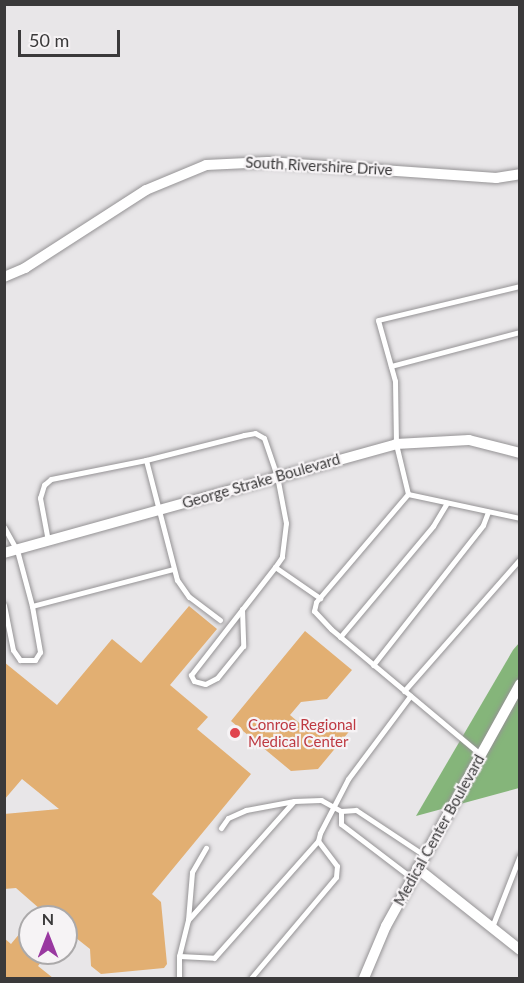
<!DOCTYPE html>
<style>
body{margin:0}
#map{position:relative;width:524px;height:983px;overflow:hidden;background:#e8e6e8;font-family:Lato,sans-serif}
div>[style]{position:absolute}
.forest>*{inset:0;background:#85b57a}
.building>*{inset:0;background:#e2af72}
.roads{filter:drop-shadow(0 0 2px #959395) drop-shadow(0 0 2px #959395)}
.lane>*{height:5px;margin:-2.5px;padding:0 2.5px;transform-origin:2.5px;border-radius:2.5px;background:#fff}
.street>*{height:10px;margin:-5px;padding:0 5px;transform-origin:5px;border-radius:5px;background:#fff}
.dots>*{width:16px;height:16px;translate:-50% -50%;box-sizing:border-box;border:3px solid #f6f3f5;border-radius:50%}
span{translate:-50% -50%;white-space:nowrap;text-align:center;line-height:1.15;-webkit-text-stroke:4.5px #f6f3f5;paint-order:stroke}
.street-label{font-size:15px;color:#3a393a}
.health-label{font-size:15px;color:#be3a42}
.left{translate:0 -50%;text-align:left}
.frame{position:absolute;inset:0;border:6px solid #3a393a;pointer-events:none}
.north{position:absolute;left:18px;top:905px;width:60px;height:60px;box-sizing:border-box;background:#f6f3f5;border:2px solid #aba9aa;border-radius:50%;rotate:0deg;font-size:16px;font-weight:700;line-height:24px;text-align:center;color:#3a393a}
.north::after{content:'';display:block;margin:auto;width:21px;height:27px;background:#9938a0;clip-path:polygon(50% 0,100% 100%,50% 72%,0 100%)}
.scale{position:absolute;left:18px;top:30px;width:102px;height:27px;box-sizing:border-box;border:3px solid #3a393a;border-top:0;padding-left:8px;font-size:18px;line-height:21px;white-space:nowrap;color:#3a393a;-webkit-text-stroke:4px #f6f3f5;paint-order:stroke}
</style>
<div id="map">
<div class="forest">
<div style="clip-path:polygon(519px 643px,519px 788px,416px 816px,513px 650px)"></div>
</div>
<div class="building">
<div style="clip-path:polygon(189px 606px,217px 629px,170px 685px,208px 717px,197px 729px,251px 774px,152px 894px,161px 902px,167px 964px,164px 968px,101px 974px,91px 966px,90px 949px,66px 930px,66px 917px,34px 917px,40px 909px,16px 888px,4px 889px,4px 814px,59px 809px,22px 779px,4px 800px,4px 662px,57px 705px,112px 639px,141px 663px)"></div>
<div style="clip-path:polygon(305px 631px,352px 670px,327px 699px,301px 702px,290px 715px,304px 727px,357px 722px,318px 769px,291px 771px,231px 721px)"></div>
<div style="clip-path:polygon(30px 921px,30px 953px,48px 953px,38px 966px,53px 978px,4px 978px,4px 938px,11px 944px)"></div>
</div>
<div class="roads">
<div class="lane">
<div style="left:391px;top:366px;width:133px;rotate:-14.8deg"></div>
<div style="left:408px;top:494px;width:115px;rotate:12.1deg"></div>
<div style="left:4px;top:527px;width:26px;rotate:61deg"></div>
<div style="left:17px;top:550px;width:58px;rotate:75deg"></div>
<div style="left:32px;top:606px;width:47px;rotate:80.1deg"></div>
<div style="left:40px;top:652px;width:9px;rotate:122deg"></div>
<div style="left:35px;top:660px;width:15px;rotate:180deg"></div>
<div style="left:20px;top:660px;width:12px;rotate:-125deg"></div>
<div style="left:13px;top:650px;width:46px;rotate:-101.3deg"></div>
<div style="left:48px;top:541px;width:44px;rotate:-100.5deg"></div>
<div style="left:40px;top:498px;width:14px;rotate:-73deg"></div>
<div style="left:44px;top:485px;width:9px;rotate:-41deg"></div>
<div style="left:51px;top:479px;width:97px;rotate:-11.3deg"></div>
<div style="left:32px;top:606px;width:146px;rotate:-14.7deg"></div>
<div style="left:242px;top:609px;width:37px;rotate:88deg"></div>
<div style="left:243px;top:646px;width:41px;rotate:129.1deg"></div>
<div style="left:217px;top:678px;width:13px;rotate:153deg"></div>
<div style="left:205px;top:684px;width:11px;rotate:-165deg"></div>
<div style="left:194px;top:681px;width:7px;rotate:-117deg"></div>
<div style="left:191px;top:675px;width:137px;rotate:-52.1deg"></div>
<div style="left:220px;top:620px;width:39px;rotate:-143deg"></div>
<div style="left:189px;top:597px;width:21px;rotate:-125deg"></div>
<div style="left:177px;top:580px;width:124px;rotate:-104.5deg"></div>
<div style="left:146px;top:460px;width:101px;rotate:-14.3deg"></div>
<div style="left:244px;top:435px;width:11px;rotate:-10deg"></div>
<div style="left:255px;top:433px;width:10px;rotate:29deg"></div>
<div style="left:264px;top:438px;width:40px;rotate:71.1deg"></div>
<div style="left:277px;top:476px;width:48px;rotate:79.2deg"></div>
<div style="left:286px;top:523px;width:34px;rotate:97deg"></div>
<div style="left:282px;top:557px;width:12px;rotate:125deg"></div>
<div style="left:275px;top:567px;width:55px;rotate:34.6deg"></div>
<div style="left:340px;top:637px;width:145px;rotate:-50deg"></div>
<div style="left:433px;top:526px;width:27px;rotate:-59deg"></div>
<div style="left:373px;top:665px;width:178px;rotate:-51.8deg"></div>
<div style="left:483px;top:525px;width:14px;rotate:-69deg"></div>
<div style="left:404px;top:691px;width:176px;rotate:-48.7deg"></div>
<div style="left:480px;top:754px;width:194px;rotate:-140deg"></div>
<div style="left:331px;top:629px;width:25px;rotate:-133deg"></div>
<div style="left:314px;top:611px;width:9px;rotate:-77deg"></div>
<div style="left:316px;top:602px;width:142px;rotate:-49.6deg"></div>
<div style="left:408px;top:494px;width:51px;rotate:-103.5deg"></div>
<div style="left:396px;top:444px;width:63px;rotate:-90.9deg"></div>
<div style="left:395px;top:381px;width:63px;rotate:-105.6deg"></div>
<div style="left:378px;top:320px;width:146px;rotate:-13.5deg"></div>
<div style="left:341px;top:811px;width:13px;rotate:90deg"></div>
<div style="left:341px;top:824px;width:89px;rotate:37.3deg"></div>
<div style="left:221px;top:828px;width:12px;rotate:-55deg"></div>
<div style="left:228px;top:818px;width:20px;rotate:-24deg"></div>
<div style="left:246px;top:810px;width:49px;rotate:-10.6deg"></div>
<div style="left:188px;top:920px;width:48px;rotate:-85.2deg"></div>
<div style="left:192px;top:872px;width:28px;rotate:-60deg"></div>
<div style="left:492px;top:927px;width:77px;rotate:-68.7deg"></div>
<div style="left:179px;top:956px;width:35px;rotate:3deg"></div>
<div style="left:214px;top:958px;width:157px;rotate:-48.4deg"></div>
<div style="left:179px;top:978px;width:22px;rotate:-90deg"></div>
<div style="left:179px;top:956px;width:37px;rotate:-76deg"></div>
<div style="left:188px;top:920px;width:159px;rotate:-48.3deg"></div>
<div style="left:294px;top:801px;width:27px;rotate:-2deg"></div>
<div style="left:321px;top:800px;width:23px;rotate:29deg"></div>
<div style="left:341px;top:811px;width:15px;rotate:-4deg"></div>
<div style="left:356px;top:810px;width:82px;rotate:33.5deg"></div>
<div style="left:251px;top:978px;width:132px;rotate:-49.9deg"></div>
<div style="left:336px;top:877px;width:11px;rotate:-85deg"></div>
<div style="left:337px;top:866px;width:31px;rotate:-127deg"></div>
<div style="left:318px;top:841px;width:8px;rotate:-76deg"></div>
<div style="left:320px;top:833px;width:61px;rotate:-62.6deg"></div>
<div style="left:348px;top:779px;width:104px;rotate:-53.2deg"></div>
</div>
<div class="street">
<div style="left:4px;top:277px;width:23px;rotate:-23deg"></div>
<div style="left:25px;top:268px;width:144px;rotate:-32.8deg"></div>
<div style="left:146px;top:190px;width:65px;rotate:-22.6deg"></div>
<div style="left:206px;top:165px;width:62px;rotate:-2.8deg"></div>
<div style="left:268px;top:162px;width:229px;rotate:4deg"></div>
<div style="left:496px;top:178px;width:24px;rotate:-9deg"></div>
<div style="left:4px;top:553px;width:407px;rotate:-15.5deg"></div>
<div style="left:396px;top:444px;width:73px;rotate:-3.1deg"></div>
<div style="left:469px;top:440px;width:53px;rotate:14.3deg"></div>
<div style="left:417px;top:868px;width:132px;rotate:38.5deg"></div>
<div style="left:364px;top:978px;width:56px;rotate:-67.1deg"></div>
<div style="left:386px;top:926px;width:277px;rotate:-61deg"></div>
</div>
</div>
<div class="dots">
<div style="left:235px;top:733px;background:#e0444e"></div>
</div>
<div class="street-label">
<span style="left:319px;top:166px;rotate:3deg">South Rivershire Drive</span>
<span style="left:261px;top:481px;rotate:-16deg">George Strake Boulevard</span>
<span style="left:439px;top:830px;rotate:-61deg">Medical Center Boulevard</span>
</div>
<div class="health-label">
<span class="left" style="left:248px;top:733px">Conroe Regional<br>Medical Center</span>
</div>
<div class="frame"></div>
<div class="north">N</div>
<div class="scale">50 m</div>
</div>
